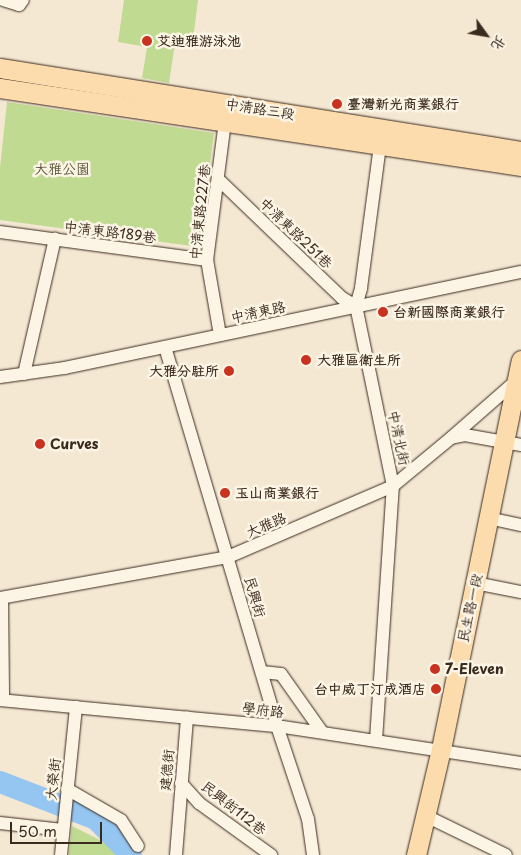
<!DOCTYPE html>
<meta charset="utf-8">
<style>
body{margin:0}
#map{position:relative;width:521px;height:855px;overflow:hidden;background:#f5e8d3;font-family:"Playpen Sans","LXGW WenKai TC",sans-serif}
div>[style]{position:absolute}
.green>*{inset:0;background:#c0da91}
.river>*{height:22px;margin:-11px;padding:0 11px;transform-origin:11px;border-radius:11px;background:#95c5f1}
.roads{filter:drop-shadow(0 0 1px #3b2a1e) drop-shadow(0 0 1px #3b2a1e)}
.street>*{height:12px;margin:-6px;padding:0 6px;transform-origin:6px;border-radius:6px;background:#fcf5e5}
.primary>*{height:19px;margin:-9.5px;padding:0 9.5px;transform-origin:9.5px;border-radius:9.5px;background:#fcdcac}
.dots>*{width:14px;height:14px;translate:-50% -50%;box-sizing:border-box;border:2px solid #fcf5e5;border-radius:50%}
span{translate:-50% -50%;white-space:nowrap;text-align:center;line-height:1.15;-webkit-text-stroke:5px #fcf5e5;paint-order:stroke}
.poi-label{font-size:14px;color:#3b2a1e;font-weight:700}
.left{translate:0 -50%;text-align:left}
.right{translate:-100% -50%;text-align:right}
.street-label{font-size:14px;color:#3b2a1e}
.park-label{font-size:14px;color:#5c563b}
.north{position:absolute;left:461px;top:10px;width:50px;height:50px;-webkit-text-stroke:4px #fcf5e5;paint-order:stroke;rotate:122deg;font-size:14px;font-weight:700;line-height:20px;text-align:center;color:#3b2a1e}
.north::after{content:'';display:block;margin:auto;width:18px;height:22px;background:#3b2a1e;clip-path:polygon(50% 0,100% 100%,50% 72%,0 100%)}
.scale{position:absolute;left:10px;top:822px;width:92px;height:22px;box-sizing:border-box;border:2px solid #3b2a1e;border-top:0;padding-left:6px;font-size:15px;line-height:18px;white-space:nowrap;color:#3b2a1e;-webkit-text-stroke:4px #fcf5e5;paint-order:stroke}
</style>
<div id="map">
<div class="green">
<div style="clip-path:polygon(124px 0,198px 0,193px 40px,176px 37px,169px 83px,142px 78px,147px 47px,118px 42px)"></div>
<div style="clip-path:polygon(7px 102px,214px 133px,199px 247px,0 220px,0 168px)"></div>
<div style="clip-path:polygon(72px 826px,112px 846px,116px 855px,69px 855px)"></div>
</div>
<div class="river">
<div style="left:0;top:782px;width:103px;rotate:21.1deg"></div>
<div style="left:96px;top:819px;width:50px;rotate:45.8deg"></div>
</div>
<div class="roads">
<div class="street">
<div style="left:3px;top:0;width:17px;rotate:17deg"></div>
<div style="left:19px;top:5px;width:6px;rotate:-51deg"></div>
<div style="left:218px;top:179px;width:172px;rotate:43.8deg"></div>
<div style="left:342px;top:298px;width:16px;rotate:30deg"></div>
<div style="left:0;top:232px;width:209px;rotate:7.7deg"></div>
<div style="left:220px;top:335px;width:76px;rotate:-99.8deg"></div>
<div style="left:207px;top:260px;width:139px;rotate:-82.6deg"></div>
<div style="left:165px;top:347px;width:395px;rotate:73.5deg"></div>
<div style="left:277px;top:726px;width:98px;rotate:71.6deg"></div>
<div style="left:308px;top:819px;width:36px;rotate:82deg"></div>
<div style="left:24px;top:374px;width:139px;rotate:-77.1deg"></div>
<div style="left:0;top:377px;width:66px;rotate:-7.9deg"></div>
<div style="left:65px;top:368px;width:466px;rotate:-11.9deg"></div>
<div style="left:452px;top:437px;width:85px;rotate:-41.2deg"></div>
<div style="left:488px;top:518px;width:34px;rotate:12deg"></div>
<div style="left:475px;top:583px;width:47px;rotate:11.1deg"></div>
<div style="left:0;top:598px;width:232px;rotate:-10.2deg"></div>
<div style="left:228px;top:557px;width:180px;rotate:-23.3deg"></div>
<div style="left:393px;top:486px;width:75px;rotate:-39.6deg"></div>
<div style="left:451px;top:438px;width:14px;rotate:-12deg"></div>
<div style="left:465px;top:435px;width:57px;rotate:10.1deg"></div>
<div style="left:2px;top:598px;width:102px;rotate:89.4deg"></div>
<div style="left:262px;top:672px;width:19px;rotate:6deg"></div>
<div style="left:281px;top:674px;width:71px;rotate:54.7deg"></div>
<div style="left:0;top:700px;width:278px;rotate:5.4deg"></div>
<div style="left:277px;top:726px;width:247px;rotate:8.6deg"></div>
<div style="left:376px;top:740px;width:255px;rotate:-86.2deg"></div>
<div style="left:393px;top:486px;width:184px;rotate:-101.6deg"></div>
<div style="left:356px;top:306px;width:19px;rotate:-74deg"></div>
<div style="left:361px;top:288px;width:144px;rotate:-82.4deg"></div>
<div style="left:181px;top:783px;width:27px;rotate:48deg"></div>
<div style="left:199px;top:803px;width:89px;rotate:35.8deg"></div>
<div style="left:67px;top:789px;width:62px;rotate:29.9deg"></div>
<div style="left:121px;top:820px;width:31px;rotate:57deg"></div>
<div style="left:424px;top:815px;width:91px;rotate:26deg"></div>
<div style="left:0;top:823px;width:63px;rotate:6.3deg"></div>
<div style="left:61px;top:855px;width:149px;rotate:-84.2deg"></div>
<div style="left:176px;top:855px;width:138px;rotate:-85.4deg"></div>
</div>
<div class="primary">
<div style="left:0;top:68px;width:528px;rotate:9.05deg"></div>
<div style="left:0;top:88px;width:527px;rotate:8.51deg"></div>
<div style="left:416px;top:855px;width:109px;rotate:-76.7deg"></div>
<div style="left:441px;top:749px;width:397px;rotate:-78.4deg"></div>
</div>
</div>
<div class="dots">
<div style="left:147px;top:41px;background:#c8321e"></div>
<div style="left:337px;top:104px;background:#c8321e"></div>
<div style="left:383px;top:312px;background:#c8321e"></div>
<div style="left:306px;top:360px;background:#c8321e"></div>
<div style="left:229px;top:371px;background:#c8321e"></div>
<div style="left:40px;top:444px;background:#c8321e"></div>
<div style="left:225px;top:493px;background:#c8321e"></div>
<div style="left:435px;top:669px;background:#c8321e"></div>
<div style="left:436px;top:689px;background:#c8321e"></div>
</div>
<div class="poi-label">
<span class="left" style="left:157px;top:41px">艾迪雅游泳池</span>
<span class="left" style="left:347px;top:104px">臺灣新光商業銀行</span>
<span class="left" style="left:393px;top:312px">台新國際商業銀行</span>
<span class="left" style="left:317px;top:360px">大雅區衛生所</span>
<span class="right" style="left:219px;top:371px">大雅分駐所</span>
<span class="left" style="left:50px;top:444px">Curves</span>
<span class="left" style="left:235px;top:493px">玉山商業銀行</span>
<span class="left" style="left:445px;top:669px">7-Eleven</span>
<span class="right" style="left:426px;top:689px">台中威丁汀成酒店</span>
</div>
<div class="street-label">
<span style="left:260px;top:109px;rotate:9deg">中清路三段</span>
<span style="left:200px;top:212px;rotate:-84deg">中清東路227巷</span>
<span style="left:110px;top:232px;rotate:7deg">中清東路189巷</span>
<span style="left:296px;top:233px;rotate:44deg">中清東路251巷</span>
<span style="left:258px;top:312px;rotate:-12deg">中清東路</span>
<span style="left:399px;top:438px;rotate:78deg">中清北街</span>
<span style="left:266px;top:525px;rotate:-23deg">大雅路</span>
<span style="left:255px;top:597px;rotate:74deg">民興街</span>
<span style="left:470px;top:608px;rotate:-78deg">民生路一段</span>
<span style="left:263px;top:710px;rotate:6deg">學府路</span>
<span style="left:167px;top:770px;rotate:-85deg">建德街</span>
<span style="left:53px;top:779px;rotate:-84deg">大榮街</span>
<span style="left:234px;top:808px;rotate:38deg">民興街112巷</span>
</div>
<div class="park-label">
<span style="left:62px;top:169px">大雅公園</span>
</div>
<div class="north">北</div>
<div class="scale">50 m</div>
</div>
